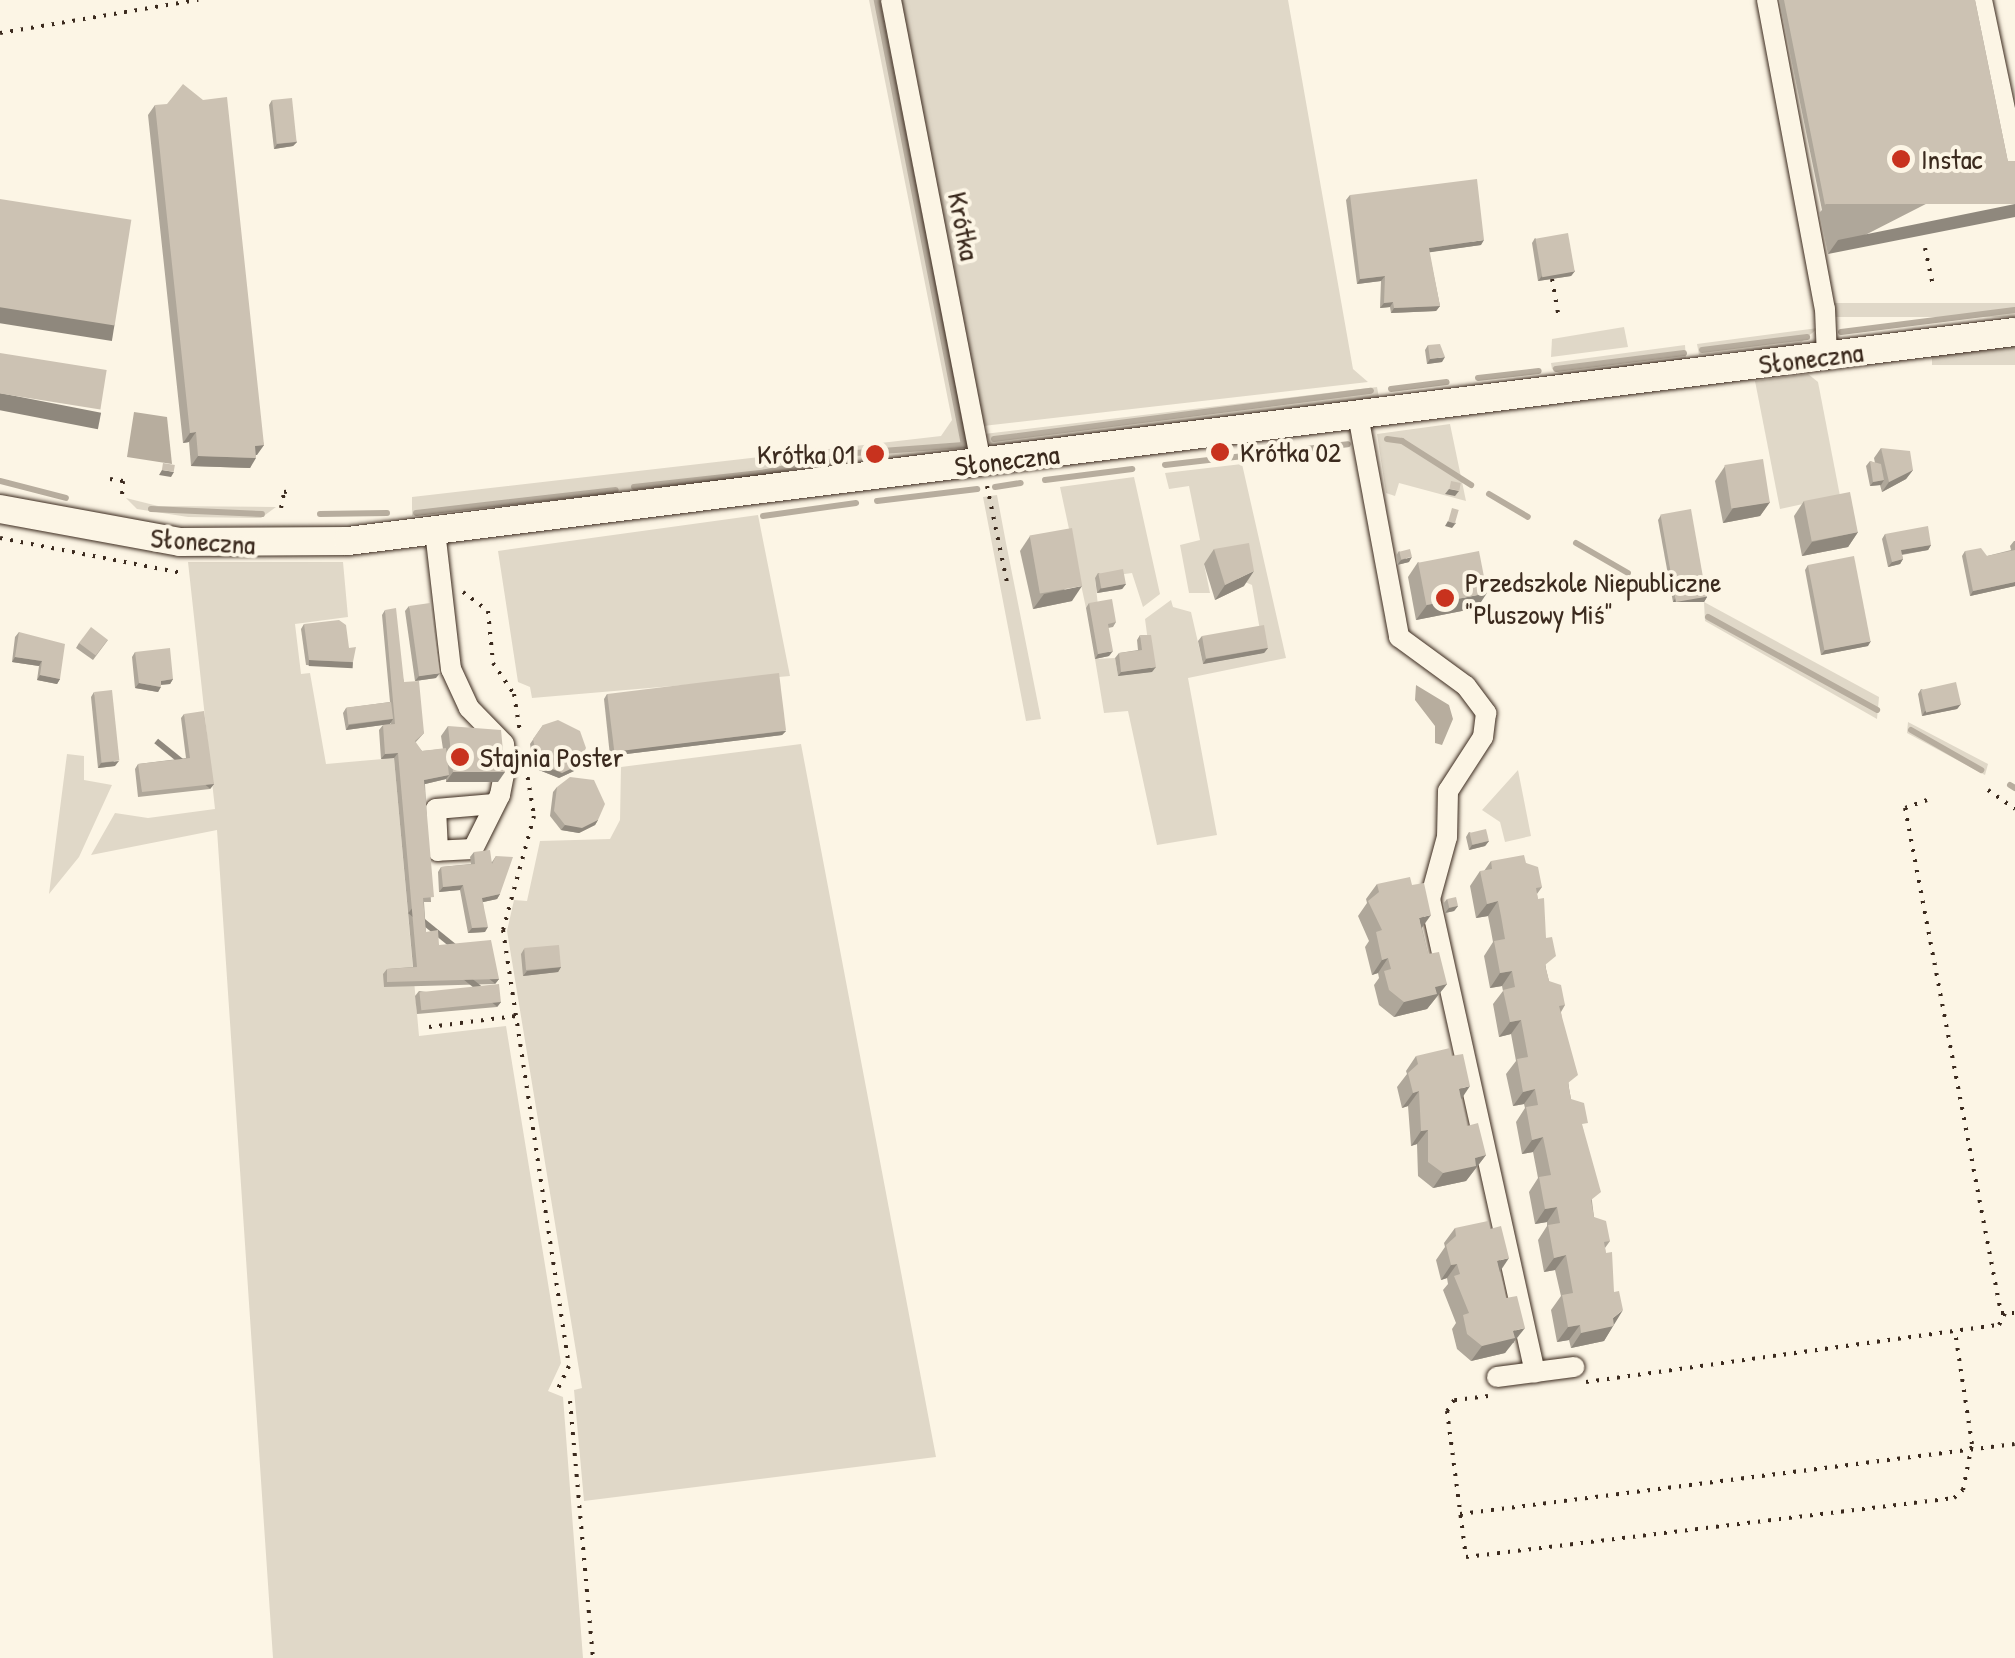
<!DOCTYPE html>
<meta charset="utf-8">
<style>
body{margin:0}
#map{position:relative;width:2015px;height:1658px;overflow:hidden;background:#fcf5e5;font-family:"Patrick Hand",sans-serif}
div>[style]{position:absolute}
.green>*{inset:0;background:#e0d8c8;transform-origin:0 0}
.water>*{inset:0;background:#b7ad9e}
.stream>*{height:6px;margin:-3px;padding:0 3px;transform-origin:3px;border-radius:3px;background:#b7ad9e}
.path>*{height:4px;margin-top:-2px;transform-origin:0;background:repeating-linear-gradient(90deg,#3b2a1e 0 2.5px,transparent 0 10.5px)}
.roads{filter:drop-shadow(0 0 2px #3b2a1e) drop-shadow(0 0 2px #3b2a1e)}
.minor>*{height:20px;margin:-10px;padding:0 10px;transform-origin:10px;border-radius:10px;background:#fcf5e5}
.major>*{height:28px;margin:-14px;padding:0 14px;transform-origin:14px;border-radius:14px;background:#fcf5e5}
.wall>*{inset:0;background:#afa79a}
.shaded-wall>*{inset:0;background:#8f887d;transform-origin:0 0}
.building>*{inset:0;background:#ccc2b3;transform-origin:0 0}
.dots>*{width:28px;height:28px;translate:-50% -50%;box-sizing:border-box;border:5px solid #fcf5e5;border-radius:50%}
span{translate:-50% -50%;white-space:nowrap;text-align:center;line-height:1.15;-webkit-text-stroke:8px #fcf5e5;paint-order:stroke}
.poi-label{font-size:28px;color:#3b2a1e}
.left{translate:0 -50%;text-align:left}
.right{translate:-100% -50%;text-align:right}
.street-label{font-size:28px;color:#3b2a1e}
</style>
<div id="map">
<div class="green">
<div style="clip-path:polygon(869px 0,885px 0,972px 441px,966px 448px,886px 460px,884px 448px,866px 450px,866px 462px,412px 516px,412px 497px,941px 436px,952px 420px)"></div>
<div style="clip-path:polygon(899px 0,1288px 0,1353px 369px,1368px 382px,983px 426px)"></div>
<div style="left:2015px;top:303px;width:14px;height:180px;rotate:90deg"></div>
<div style="clip-path:polygon(1624px 327px,1628px 347px,1551px 357px,1552px 339px)"></div>
<div style="clip-path:polygon(1818px 328px,1798px 345px,1699px 355px,1697px 344px)"></div>
<div style="clip-path:polygon(1685px 345px,1686px 360px,1665px 363px,1562px 375px,1552px 369px,1551px 363px)"></div>
<div style="left:2015px;top:347px;width:18px;height:83px;rotate:90deg"></div>
<div style="clip-path:polygon(1808px 374px,1818px 382px,1840px 496px,1780px 509px,1755px 381px)"></div>
<div style="clip-path:polygon(1377px 387px,1379px 398px,993px 447px,984px 434px)"></div>
<div style="clip-path:polygon(1450px 424px,1466px 501px,1399px 483px,1395px 496px,1386px 493px,1377px 434px)"></div>
<div style="clip-path:polygon(1242px 464px,1286px 658px,1188px 678px,1217px 835px,1157px 845px,1128px 711px,1104px 713px,1095px 659px,1115px 658px,1118px 676px,1152px 672px,1145px 619px,1171px 600px,1173px 607px,1191px 612px,1203px 664px,1264px 653px,1252px 585px,1204px 564px,1210px 593px,1189px 593px,1180px 545px,1200px 540px,1189px 486px,1169px 489px,1165px 473px)"></div>
<div style="clip-path:polygon(1134px 477px,1160px 594px,1143px 607px,1132px 573px,1095px 578px,1098px 606px,1086px 608px,1060px 487px)"></div>
<div style="clip-path:polygon(997px 495px,1006px 543px,1041px 719px,1026px 721px,983px 497px)"></div>
<div style="clip-path:polygon(126px 498px,158px 506px,276px 507px,261px 518px,188px 517px,137px 509px)"></div>
<div style="clip-path:polygon(758px 515px,790px 676px,532px 698px,530px 687px,518px 682px,498px 551px)"></div>
<div style="clip-path:polygon(188px 562px,343px 562px,348px 617px,295px 624px,301px 674px,310px 673px,326px 764px,394px 758px,419px 1036px,506px 1026px,561px 1363px,548px 1391px,563px 1397px,583px 1658px,273px 1658px,217px 830px,91px 855px,115px 813px,148px 818px,215px 809px)"></div>
<div style="clip-path:polygon(1704px 602px,1879px 697px,1877px 719px,1705px 621px)"></div>
<div style="clip-path:polygon(1908px 722px,1988px 764px,1985px 775px,1907px 733px)"></div>
<div style="clip-path:polygon(801px 744px,936px 1457px,584px 1501px,574px 1390px,582px 1388px,507px 931px,514px 900px,527px 901px,540px 841px,610px 839px,620px 820px,621px 767px)"></div>
<div style="clip-path:polygon(67px 754px,84px 756px,84px 780px,112px 785px,79px 857px,49px 894px)"></div>
<div style="clip-path:polygon(1518px 770px,1531px 836px,1505px 842px,1500px 822px,1482px 810px)"></div>
</div>
<div class="water">
<div style="clip-path:polygon(134px 412px,167px 417px,172px 464px,127px 457px)"></div>
<div style="clip-path:polygon(1416px 685px,1449px 705px,1453px 719px,1442px 745px,1435px 743px,1435px 726px,1415px 700px)"></div>
</div>
<div class="stream">
<div style="left:1841px;top:332px;width:175px;rotate:-7.2deg"></div>
<div style="left:1702px;top:350px;width:106px;rotate:-7.1deg"></div>
<div style="left:1556px;top:369px;width:129px;rotate:-7.1deg"></div>
<div style="left:1478px;top:378px;width:61px;rotate:-6.5deg"></div>
<div style="left:1391px;top:389px;width:56px;rotate:-7.1deg"></div>
<div style="left:994px;top:439px;width:380px;rotate:-7.3deg"></div>
<div style="left:1387px;top:439px;width:15px;rotate:8deg"></div>
<div style="left:1402px;top:441px;width:82px;rotate:32.5deg"></div>
<div style="left:1165px;top:465px;width:184px;rotate:-6.5deg"></div>
<div style="left:1045px;top:480px;width:88px;rotate:-7.2deg"></div>
<div style="left:0;top:481px;width:68px;rotate:14.4deg"></div>
<div style="left:634px;top:487px;width:134px;rotate:-6.4deg"></div>
<div style="left:767px;top:472px;width:90px;rotate:-12.2deg"></div>
<div style="left:855px;top:453px;width:109px;rotate:-4.2deg"></div>
<div style="left:964px;top:445px;width:453px;rotate:-101.1deg"></div>
<div style="left:995px;top:487px;width:26px;rotate:-9deg"></div>
<div style="left:1489px;top:494px;width:45px;rotate:30.5deg"></div>
<div style="left:877px;top:501px;width:101px;rotate:-6.8deg"></div>
<div style="left:151px;top:509px;width:111px;rotate:2.6deg"></div>
<div style="left:416px;top:513px;width:201px;rotate:-6.6deg"></div>
<div style="left:320px;top:514px;width:67px;rotate:-0.9deg"></div>
<div style="left:763px;top:516px;width:94px;rotate:-8deg"></div>
<div style="left:1576px;top:543px;width:60px;rotate:30deg"></div>
<div style="left:1708px;top:617px;width:193px;rotate:28.8deg"></div>
<div style="left:1911px;top:730px;width:81px;rotate:29.7deg"></div>
<div style="left:2010px;top:785px;width:6px;rotate:31deg"></div>
</div>
<div class="path">
<div style="left:0;top:33px;width:201px;rotate:-9.5deg"></div>
<div style="left:1925px;top:248px;width:40px;rotate:78deg"></div>
<div style="left:1552px;top:279px;width:36px;rotate:80deg"></div>
<div style="left:110px;top:479px;width:13px;rotate:9deg"></div>
<div style="left:123px;top:481px;width:16px;rotate:94deg"></div>
<div style="left:987px;top:486px;width:99px;rotate:78.3deg"></div>
<div style="left:281px;top:508px;width:16px;rotate:-79deg"></div>
<div style="left:284px;top:492px;width:8px;rotate:-7deg"></div>
<div style="left:0;top:538px;width:184px;rotate:10.9deg"></div>
<div style="left:463px;top:592px;width:31px;rotate:37deg"></div>
<div style="left:488px;top:611px;width:52px;rotate:84.5deg"></div>
<div style="left:493px;top:663px;width:37px;rotate:56deg"></div>
<div style="left:514px;top:694px;width:39px;rotate:81deg"></div>
<div style="left:526px;top:767px;width:50px;rotate:80.7deg"></div>
<div style="left:534px;top:816px;width:118px;rotate:105.2deg"></div>
<div style="left:503px;top:930px;width:441px;rotate:81.4deg"></div>
<div style="left:569px;top:1366px;width:28px;rotate:116deg"></div>
<div style="left:1988px;top:790px;width:33px;rotate:35deg"></div>
<div style="left:1927px;top:800px;width:23px;rotate:160deg"></div>
<div style="left:1905px;top:808px;width:514px;rotate:79.24deg"></div>
<div style="left:2001px;top:1313px;width:14px"></div>
<div style="left:429px;top:1027px;width:88px;rotate:-7.2deg"></div>
<div style="left:1586px;top:1382px;width:417px;rotate:-7.9deg"></div>
<div style="left:1999px;top:1325px;width:13px;rotate:-63deg"></div>
<div style="left:1488px;top:1396px;width:34px;rotate:173deg"></div>
<div style="left:1454px;top:1400px;width:13px;rotate:122deg"></div>
<div style="left:1447px;top:1411px;width:147px;rotate:82.6deg"></div>
<div style="left:1466px;top:1557px;width:492px;rotate:-6.9deg"></div>
<div style="left:1954px;top:1498px;width:12px;rotate:-42deg"></div>
<div style="left:1963px;top:1490px;width:47px;rotate:-78.9deg"></div>
<div style="left:1972px;top:1444px;width:114px;rotate:-98.6deg"></div>
<div style="left:570px;top:1401px;width:258px;rotate:84.9deg"></div>
<div style="left:1460px;top:1514px;width:559px;rotate:-7.19deg"></div>
</div>
<div class="roads">
<div class="minor">
<div style="left:891px;top:0;width:472px;rotate:79deg"></div>
<div style="left:1767px;top:0;width:314px;rotate:79.4deg"></div>
<div style="left:1825px;top:309px;width:48px;rotate:87.6deg"></div>
<div style="left:1982px;top:0;width:160px;rotate:78.1deg"></div>
<div style="left:1358px;top:415px;width:226px;rotate:79.5deg"></div>
<div style="left:1399px;top:637px;width:83px;rotate:36.2deg"></div>
<div style="left:1466px;top:686px;width:34px;rotate:53deg"></div>
<div style="left:1486px;top:713px;width:24px;rotate:97deg"></div>
<div style="left:1483px;top:737px;width:64px;rotate:122.9deg"></div>
<div style="left:1448px;top:791px;width:46px;rotate:91.2deg"></div>
<div style="left:1447px;top:837px;width:64px;rotate:105.3deg"></div>
<div style="left:1430px;top:899px;width:485px;rotate:77.5deg"></div>
<div style="left:435px;top:531px;width:139px;rotate:83.4deg"></div>
<div style="left:451px;top:669px;width:43px;rotate:65.2deg"></div>
<div style="left:469px;top:708px;width:50px;rotate:45.8deg"></div>
<div style="left:504px;top:744px;width:20px;rotate:84deg"></div>
<div style="left:506px;top:764px;width:32px;rotate:101deg"></div>
<div style="left:500px;top:795px;width:60px;rotate:116.6deg"></div>
<div style="left:473px;top:849px;width:35px;rotate:177deg"></div>
<div style="left:438px;top:851px;width:42px;rotate:-92.7deg"></div>
<div style="left:436px;top:809px;width:58px;rotate:-4.9deg"></div>
<div style="left:1497px;top:1377px;width:78px;rotate:-7.4deg"></div>
</div>
<div class="major">
<div style="left:0;top:509px;width:183px;rotate:10.4deg"></div>
<div style="left:180px;top:542px;width:168px;rotate:-0.3deg"></div>
<div style="left:348px;top:541px;width:1680px;rotate:-7.15deg"></div>
</div>
</div>
<div class="wall">
<div style="clip-path:polygon(1779px 0,1975px 0,2008px 162px,1828px 254px,1819px 213px,1822px 210px)"></div>
<div style="clip-path:polygon(272px 100px,297px 142px,293px 146px,274px 149px,269px 105px)"></div>
<div style="clip-path:polygon(155px 105px,264px 445px,256px 455px,250px 468px,191px 466px,189px 442px,183px 443px,148px 115px)"></div>
<div style="clip-path:polygon(1350px 195px,1481px 245px,1429px 252px,1440px 306px,1436px 311px,1391px 313px,1390px 307px,1380px 308px,1381px 281px,1357px 284px,1346px 200px)"></div>
<div style="clip-path:polygon(1535px 238px,1575px 271px,1571px 276px,1538px 281px,1532px 243px)"></div>
<div style="clip-path:polygon(1428px 345px,1442px 362px,1427px 364px,1425px 350px)"></div>
<div style="clip-path:polygon(1881px 448px,1913px 470px,1906px 479px,1882px 492px,1880px 485px,1870px 486px,1866px 466px,1870px 461px,1875px 463px,1874px 458px)"></div>
<div style="clip-path:polygon(1725px 466px,1770px 502px,1760px 516px,1723px 523px,1715px 481px)"></div>
<div style="clip-path:polygon(1804px 501px,1858px 532px,1848px 547px,1802px 556px,1794px 516px)"></div>
<div style="clip-path:polygon(1661px 515px,1707px 597px,1704px 602px,1673px 602px,1658px 520px)"></div>
<div style="clip-path:polygon(1885px 534px,1931px 545px,1928px 550px,1902px 555px,1903px 559px,1900px 564px,1888px 567px,1882px 539px)"></div>
<div style="clip-path:polygon(1030px 536px,1072px 601px,1033px 609px,1020px 551px)"></div>
<div style="clip-path:polygon(2014px 541px,2015px 541px,2015px 586px,1970px 596px,1962px 556px,1965px 551px,1987px 556px,2011px 550px,2010px 546px)"></div>
<div style="clip-path:polygon(1214px 549px,1244px 586px,1215px 600px,1204px 564px)"></div>
<div style="clip-path:polygon(1399px 551px,1409px 562px,1397px 565px,1396px 556px)"></div>
<div style="clip-path:polygon(1418px 562px,1477px 608px,1416px 620px,1408px 577px)"></div>
<div style="clip-path:polygon(1808px 565px,1868px 646px,1821px 655px,1805px 570px)"></div>
<div style="clip-path:polygon(1098px 573px,1126px 584px,1122px 589px,1097px 593px,1095px 578px)"></div>
<div style="clip-path:polygon(1089px 603px,1116px 622px,1113px 627px,1108px 628px,1109px 656px,1095px 659px,1086px 608px)"></div>
<div style="clip-path:polygon(409px 606px,436px 678px,415px 681px,405px 611px)"></div>
<div style="clip-path:polygon(385px 610px,404px 682px,424px 733px,415px 743px,422px 751px,443px 749px,441px 736px,448px 726px,498px 782px,446px 782px,446px 779px,425px 784px,431px 902px,424px 902px,426px 932px,439px 945px,499px 979px,495px 984px,384px 987px,383px 974px,387px 969px,413px 967px,394px 758px,381px 759px,379px 730px,383px 725px,391px 724px,391px 722px,390px 724px,346px 730px,343px 713px,346px 708px,390px 702px,382px 615px)"></div>
<div style="clip-path:polygon(304px 624px,349px 648px,353px 662px,350px 667px,306px 665px,301px 629px)"></div>
<div style="clip-path:polygon(19px 632px,60px 679px,57px 684px,37px 680px,39px 666px,12px 662px,15px 637px)"></div>
<div style="clip-path:polygon(1140px 635px,1152px 672px,1118px 676px,1115px 658px,1119px 653px,1138px 650px,1137px 640px)"></div>
<div style="clip-path:polygon(1202px 636px,1268px 648px,1264px 653px,1203px 664px,1198px 641px)"></div>
<div style="clip-path:polygon(108px 640px,93px 660px,76px 648px,79px 643px)"></div>
<div style="clip-path:polygon(135px 652px,173px 679px,170px 684px,161px 685px,158px 692px,135px 688px,132px 657px)"></div>
<div style="clip-path:polygon(1921px 689px,1961px 704px,1957px 709px,1922px 716px,1918px 694px)"></div>
<div style="clip-path:polygon(94px 692px,115px 766px,98px 768px,91px 697px)"></div>
<div style="clip-path:polygon(607px 694px,786px 731px,782px 735px,610px 756px,604px 699px)"></div>
<div style="clip-path:polygon(184px 714px,214px 784px,210px 789px,138px 797px,135px 769px,138px 764px,186px 758px,181px 718px)"></div>
<div style="clip-path:polygon(543px 725px,574px 771px,559px 778px,534px 768px,530px 744px)"></div>
<div style="clip-path:polygon(557px 787px,598px 820px,595px 825px,579px 833px,561px 830px,550px 816px,553px 792px)"></div>
<div style="clip-path:polygon(1469px 832px,1489px 841px,1485px 846px,1469px 850px,1466px 837px)"></div>
<div style="clip-path:polygon(474px 852px,492px 862px,496px 856px,500px 894px,497px 899px,483px 902px,485px 932px,468px 933px,460px 890px,439px 892px,438px 872px,441px 867px,471px 864px,470px 857px)"></div>
<div style="clip-path:polygon(1491px 861px,1526px 863px,1542px 887px,1537px 894px,1546px 969px,1549px 981px,1565px 1005px,1561px 1012px,1569px 1088px,1571px 1099px,1583px 1129px,1594px 1217px,1610px 1241px,1605px 1248px,1614px 1324px,1604px 1341px,1571px 1348px,1569px 1340px,1557px 1342px,1551px 1310px,1561px 1296px,1555px 1270px,1544px 1272px,1538px 1240px,1547px 1226px,1547px 1222px,1535px 1224px,1529px 1192px,1538px 1178px,1533px 1152px,1522px 1154px,1516px 1122px,1525px 1108px,1524px 1104px,1513px 1106px,1506px 1074px,1516px 1061px,1511px 1034px,1499px 1037px,1493px 1004px,1503px 991px,1502px 986px,1490px 988px,1484px 956px,1493px 942px,1491px 931px,1488px 916px,1476px 918px,1470px 886px,1480px 871px,1484px 871px)"></div>
<div style="clip-path:polygon(1377px 884px,1422px 928px,1428px 954px,1447px 984px,1427px 1009px,1394px 1017px,1379px 1005px,1374px 985px,1379px 978px,1378px 973px,1372px 975px,1365px 947px,1369px 941px,1358px 916px,1367px 903px,1366px 899px)"></div>
<div style="clip-path:polygon(1447px 899px,1458px 906px,1454px 911px,1445px 913px,1443px 904px)"></div>
<div style="clip-path:polygon(524px 949px,561px 967px,558px 972px,523px 976px,521px 954px)"></div>
<div style="clip-path:polygon(419px 991px,501px 1002px,497px 1007px,417px 1014px,415px 996px)"></div>
<div style="clip-path:polygon(1416px 1056px,1461px 1099px,1467px 1126px,1486px 1155px,1466px 1181px,1433px 1188px,1418px 1176px,1417px 1144px,1411px 1146px,1408px 1106px,1402px 1108px,1397px 1087px,1407px 1074px,1406px 1071px)"></div>
<div style="clip-path:polygon(1455px 1228px,1500px 1272px,1514px 1343px,1511px 1343px,1505px 1353px,1471px 1361px,1457px 1349px,1452px 1329px,1456px 1323px,1443px 1290px,1448px 1284px,1447px 1278px,1441px 1280px,1436px 1260px,1445px 1247px,1444px 1243px)"></div>
</div>
<div class="shaded-wall">
<div style="clip-path:polygon(297px 142px,293px 146px,274px 149px,277px 144px)"></div>
<div style="clip-path:polygon(2015px 204px,2015px 217px,1828px 254px,1838px 240px)"></div>
<div style="clip-path:polygon(1484px 240px,1481px 245px,1425px 253px,1429px 248px)"></div>
<div style="clip-path:polygon(1575px 271px,1571px 276px,1538px 281px,1542px 276px)"></div>
<div style="clip-path:polygon(1385px 276px,1381px 281px,1357px 284px,1360px 279px)"></div>
<div style="clip-path:polygon(1393px 302px,1390px 307px,1380px 308px,1384px 303px)"></div>
<div style="left:0;top:306px;width:116px;height:17px;rotate:9deg"></div>
<div style="clip-path:polygon(1440px 306px,1436px 311px,1391px 313px,1394px 308px)"></div>
<div style="clip-path:polygon(1445px 357px,1442px 362px,1427px 364px,1430px 359px)"></div>
<div style="left:0;top:393px;width:103px;height:17px;rotate:11deg"></div>
<div style="clip-path:polygon(196px 432px,189px 442px,183px 443px,190px 433px)"></div>
<div style="clip-path:polygon(264px 445px,257px 455px,248px 455px,255px 446px)"></div>
<div style="clip-path:polygon(198px 456px,256px 458px,250px 468px,191px 466px)"></div>
<div style="clip-path:polygon(162px 470px,174px 472px,171px 477px,159px 475px)"></div>
<div style="clip-path:polygon(1913px 470px,1906px 479px,1882px 492px,1889px 482px)"></div>
<div style="clip-path:polygon(1884px 480px,1881px 485px,1870px 486px,1873px 482px)"></div>
<div style="clip-path:polygon(1449px 489px,1459px 491px,1455px 496px,1445px 494px)"></div>
<div style="clip-path:polygon(1770px 502px,1760px 516px,1723px 523px,1733px 508px)"></div>
<div style="clip-path:polygon(1448px 521px,1456px 523px,1452px 528px,1445px 526px)"></div>
<div style="clip-path:polygon(1858px 532px,1848px 547px,1802px 556px,1812px 542px)"></div>
<div style="clip-path:polygon(1931px 545px,1928px 550px,1898px 555px,1901px 550px)"></div>
<div style="clip-path:polygon(1412px 557px,1409px 562px,1397px 565px,1401px 560px)"></div>
<div style="clip-path:polygon(1903px 559px,1900px 564px,1888px 567px,1892px 562px)"></div>
<div style="clip-path:polygon(1254px 571px,1244px 586px,1215px 600px,1225px 585px)"></div>
<div style="clip-path:polygon(2015px 582px,2015px 586px,1970px 596px,1973px 591px)"></div>
<div style="clip-path:polygon(1126px 584px,1122px 589px,1097px 593px,1101px 588px)"></div>
<div style="clip-path:polygon(1082px 586px,1072px 601px,1033px 609px,1044px 594px)"></div>
<div style="clip-path:polygon(1487px 593px,1477px 608px,1416px 620px,1427px 605px)"></div>
<div style="clip-path:polygon(1676px 597px,1707px 597px,1704px 602px,1673px 602px)"></div>
<div style="clip-path:polygon(1871px 641px,1868px 646px,1821px 655px,1825px 650px)"></div>
<div style="clip-path:polygon(1268px 648px,1264px 653px,1203px 664px,1206px 659px)"></div>
<div style="clip-path:polygon(1113px 651px,1109px 656px,1095px 659px,1098px 654px)"></div>
<div style="clip-path:polygon(15px 657px,42px 661px,39px 666px,12px 662px)"></div>
<div style="left:309px;top:660px;width:44px;height:6px;rotate:3deg"></div>
<div style="clip-path:polygon(1156px 667px,1152px 672px,1118px 676px,1121px 672px)"></div>
<div style="clip-path:polygon(440px 673px,436px 678px,415px 681px,419px 676px)"></div>
<div style="clip-path:polygon(40px 675px,60px 679px,57px 684px,37px 680px)"></div>
<div style="clip-path:polygon(173px 679px,170px 684px,157px 685px,161px 681px)"></div>
<div style="clip-path:polygon(139px 683px,161px 687px,158px 692px,135px 688px)"></div>
<div style="clip-path:polygon(1961px 704px,1957px 709px,1922px 716px,1925px 711px)"></div>
<div style="clip-path:polygon(393px 719px,390px 724px,346px 730px,349px 725px)"></div>
<div style="clip-path:polygon(786px 731px,782px 735px,610px 756px,614px 751px)"></div>
<div style="clip-path:polygon(398px 753px,394px 758px,381px 759px,385px 754px)"></div>
<div style="clip-path:polygon(119px 761px,115px 766px,98px 768px,101px 763px)"></div>
<div style="clip-path:polygon(538px 763px,577px 766px,574px 771px,559px 778px,534px 768px)"></div>
<div style="clip-path:polygon(453px 772px,505px 772px,498px 782px,446px 782px)"></div>
<div style="clip-path:polygon(449px 775px,446px 779px,421px 785px,424px 780px)"></div>
<div style="left:214px;top:784px;width:6px;height:72px;rotate:129deg"></div>
<div style="clip-path:polygon(598px 820px,595px 825px,579px 833px,561px 830px,565px 825px)"></div>
<div style="clip-path:polygon(1489px 841px,1485px 846px,1469px 850px,1472px 845px)"></div>
<div style="clip-path:polygon(463px 885px,460px 890px,439px 892px,443px 887px)"></div>
<div style="clip-path:polygon(500px 894px,497px 899px,479px 903px,482px 898px)"></div>
<div style="clip-path:polygon(1498px 901px,1488px 916px,1476px 918px,1487px 904px)"></div>
<div style="clip-path:polygon(1458px 906px,1454px 911px,1445px 913px,1449px 908px)"></div>
<div style="clip-path:polygon(1431px 915px,1421px 929px,1419px 918px)"></div>
<div style="clip-path:polygon(488px 927px,485px 932px,468px 933px,472px 928px)"></div>
<div style="clip-path:polygon(1388px 958px,1378px 973px,1372px 975px,1382px 960px)"></div>
<div style="clip-path:polygon(561px 967px,558px 972px,523px 976px,527px 971px)"></div>
<div style="clip-path:polygon(1512px 971px,1502px 986px,1490px 988px,1500px 973px)"></div>
<div style="left:499px;top:979px;width:6px;height:112px;rotate:129deg"></div>
<div style="clip-path:polygon(1447px 984px,1427px 1009px,1394px 1017px,1404px 1002px,1435px 987px)"></div>
<div style="left:501px;top:1002px;width:6px;height:81px;rotate:129deg"></div>
<div style="clip-path:polygon(1521px 1020px,1511px 1034px,1499px 1037px,1510px 1022px)"></div>
<div style="clip-path:polygon(1470px 1086px,1460px 1101px,1459px 1089px)"></div>
<div style="clip-path:polygon(1535px 1089px,1524px 1104px,1513px 1106px,1523px 1092px)"></div>
<div style="clip-path:polygon(1419px 1091px,1408px 1106px,1402px 1108px,1413px 1093px)"></div>
<div style="clip-path:polygon(1428px 1130px,1417px 1144px,1411px 1146px,1421px 1131px)"></div>
<div style="clip-path:polygon(1543px 1137px,1533px 1152px,1522px 1154px,1532px 1140px)"></div>
<div style="clip-path:polygon(1486px 1155px,1466px 1181px,1433px 1188px,1443px 1173px,1475px 1158px)"></div>
<div style="clip-path:polygon(1557px 1207px,1547px 1222px,1535px 1224px,1545px 1209px)"></div>
<div style="clip-path:polygon(1566px 1255px,1555px 1270px,1544px 1272px,1554px 1258px)"></div>
<div style="clip-path:polygon(1509px 1258px,1499px 1273px,1497px 1261px)"></div>
<div style="clip-path:polygon(1457px 1264px,1447px 1278px,1441px 1280px,1451px 1265px)"></div>
<div style="clip-path:polygon(1623px 1310px,1604px 1341px,1571px 1348px,1581px 1333px,1613px 1318px)"></div>
<div style="clip-path:polygon(1580px 1325px,1569px 1340px,1557px 1342px,1568px 1327px)"></div>
<div style="clip-path:polygon(1525px 1328px,1505px 1353px,1471px 1361px,1482px 1346px,1513px 1331px)"></div>
</div>
<div class="building">
<div style="clip-path:polygon(1784px 0,1975px 0,2008px 162px,1830px 198px,1825px 205px)"></div>
<div style="clip-path:polygon(183px 84px,203px 100px,227px 97px,264px 445px,255px 446px,256px 458px,198px 456px,196px 432px,190px 433px,155px 105px,167px 104px)"></div>
<div style="left:292px;top:98px;width:44px;height:20px;rotate:84deg"></div>
<div style="left:2015px;top:161px;width:43px;height:189px;rotate:90deg"></div>
<div style="clip-path:polygon(1477px 179px,1484px 240px,1429px 248px,1440px 306px,1394px 308px,1393px 302px,1384px 303px,1385px 276px,1360px 279px,1350px 195px)"></div>
<div style="left:0;top:199px;width:133px;height:107px;rotate:9deg"></div>
<div style="left:1568px;top:233px;width:39px;height:33px;rotate:80deg"></div>
<div style="clip-path:polygon(1440px 344px,1445px 357px,1430px 359px,1428px 345px)"></div>
<div style="left:0;top:353px;width:108px;height:40px;rotate:9deg"></div>
<div style="clip-path:polygon(1881px 448px,1910px 451px,1913px 470px,1889px 482px)"></div>
<div style="left:1763px;top:459px;width:44px;height:39px;rotate:81deg"></div>
<div style="clip-path:polygon(1870px 461px,1881px 464px,1884px 480px,1873px 482px)"></div>
<div style="left:163px;top:463px;width:12px;height:7px;rotate:9deg"></div>
<div style="left:1451px;top:481px;width:10px;height:8px;rotate:11deg"></div>
<div style="left:1850px;top:492px;width:41px;height:47px;rotate:79deg"></div>
<div style="left:1452px;top:508px;width:7px;height:14px;rotate:16deg"></div>
<div style="left:1691px;top:509px;width:89px;height:31px;rotate:80deg"></div>
<div style="clip-path:polygon(1928px 526px,1931px 545px,1901px 550px,1903px 559px,1892px 562px,1885px 534px)"></div>
<div style="left:1072px;top:528px;width:59px;height:43px;rotate:80deg"></div>
<div style="clip-path:polygon(1249px 543px,1254px 571px,1225px 585px,1214px 549px)"></div>
<div style="clip-path:polygon(1981px 548px,1987px 556px,2015px 550px,2015px 582px,1973px 591px,1965px 551px)"></div>
<div style="left:1410px;top:549px;width:8px;height:11px;rotate:76deg"></div>
<div style="left:1479px;top:551px;width:43px;height:62px;rotate:79deg"></div>
<div style="left:1854px;top:556px;width:87px;height:47px;rotate:79deg"></div>
<div style="left:1123px;top:569px;width:15px;height:25px;rotate:79deg"></div>
<div style="clip-path:polygon(1112px 599px,1116px 622px,1108px 624px,1113px 651px,1098px 654px,1089px 603px)"></div>
<div style="left:430px;top:603px;width:71px;height:21px;rotate:82deg"></div>
<div style="clip-path:polygon(396px 608px,404px 682px,419px 681px,424px 733px,415px 741px,422px 751px,446px 748px,449px 775px,424px 780px,434px 897px,423px 898px,426px 932px,438px 930px,439px 945px,491px 940px,499px 979px,387px 982px,387px 969px,417px 967px,398px 753px,385px 754px,383px 725px,395px 724px,385px 610px)"></div>
<div style="clip-path:polygon(339px 620px,346px 625px,349px 648px,356px 647px,353px 662px,309px 660px,304px 624px)"></div>
<div style="left:1264px;top:625px;width:23px;height:63px;rotate:80deg"></div>
<div style="left:91px;top:627px;width:21px;height:20px;rotate:37deg"></div>
<div style="clip-path:polygon(19px 632px,65px 644px,60px 679px,40px 675px,42px 661px,15px 657px)"></div>
<div style="clip-path:polygon(1140px 635px,1151px 635px,1156px 667px,1121px 672px,1119px 653px,1142px 650px)"></div>
<div style="clip-path:polygon(170px 648px,173px 679px,161px 681px,161px 687px,139px 683px,135px 652px)"></div>
<div style="left:779px;top:673px;width:58px;height:173px;rotate:83deg"></div>
<div style="left:1956px;top:682px;width:23px;height:36px;rotate:77deg"></div>
<div style="left:112px;top:690px;width:71px;height:18px;rotate:84deg"></div>
<div style="left:391px;top:702px;width:17px;height:45px;rotate:83deg"></div>
<div style="clip-path:polygon(204px 711px,214px 784px,142px 792px,138px 764px,190px 758px,184px 714px)"></div>
<div style="clip-path:polygon(558px 720px,580px 731px,586px 748px,577px 766px,562px 773px,538px 763px,533px 739px,543px 725px)"></div>
<div style="clip-path:polygon(448px 726px,501px 730px,505px 772px,453px 772px)"></div>
<div style="clip-path:polygon(570px 777px,594px 780px,605px 804px,598px 820px,582px 828px,565px 825px,554px 811px,557px 787px)"></div>
<div style="left:1486px;top:829px;width:12px;height:17px;rotate:76deg"></div>
<div style="clip-path:polygon(490px 850px,492px 864px,496px 856px,513px 857px,500px 894px,482px 898px,488px 927px,472px 928px,463px 885px,443px 887px,441px 867px,475px 864px,474px 852px)"></div>
<div style="clip-path:polygon(1524px 855px,1526px 863px,1538px 867px,1542px 887px,1536px 888px,1538px 899px,1544px 898px,1546px 938px,1552px 937px,1556px 956px,1545px 965px,1549px 981px,1561px 985px,1565px 1005px,1559px 1006px,1578px 1075px,1568px 1083px,1571px 1099px,1584px 1103px,1588px 1123px,1582px 1124px,1601px 1192px,1591px 1200px,1594px 1217px,1606px 1221px,1610px 1241px,1604px 1242px,1606px 1253px,1612px 1252px,1614px 1292px,1619px 1291px,1623px 1310px,1613px 1318px,1614px 1326px,1581px 1333px,1580px 1325px,1568px 1327px,1562px 1295px,1573px 1293px,1566px 1255px,1554px 1258px,1548px 1225px,1560px 1223px,1557px 1207px,1545px 1209px,1539px 1177px,1551px 1175px,1543px 1137px,1532px 1140px,1526px 1107px,1538px 1105px,1535px 1089px,1523px 1092px,1517px 1059px,1528px 1057px,1521px 1020px,1510px 1022px,1503px 990px,1515px 987px,1512px 971px,1500px 973px,1494px 941px,1505px 939px,1501px 916px,1498px 901px,1487px 904px,1480px 871px,1492px 869px,1491px 861px)"></div>
<div style="clip-path:polygon(1410px 877px,1412px 885px,1424px 883px,1431px 915px,1419px 918px,1428px 954px,1439px 952px,1447px 984px,1435px 987px,1437px 994px,1404px 1002px,1389px 990px,1384px 971px,1391px 969px,1388px 958px,1382px 960px,1376px 932px,1382px 930px,1368px 901px,1379px 892px,1377px 884px)"></div>
<div style="left:1456px;top:897px;width:9px;height:9px;rotate:77deg"></div>
<div style="left:559px;top:945px;width:22px;height:35px;rotate:85deg"></div>
<div style="left:499px;top:984px;width:18px;height:80px;rotate:84deg"></div>
<div style="clip-path:polygon(1450px 1048px,1451px 1056px,1463px 1054px,1470px 1086px,1459px 1089px,1467px 1126px,1478px 1123px,1486px 1155px,1475px 1158px,1476px 1166px,1443px 1173px,1428px 1162px,1428px 1130px,1421px 1131px,1419px 1091px,1413px 1093px,1408px 1073px,1418px 1064px,1416px 1056px)"></div>
<div style="clip-path:polygon(1488px 1221px,1490px 1229px,1501px 1226px,1509px 1258px,1497px 1261px,1503px 1284px,1506px 1298px,1517px 1296px,1525px 1328px,1513px 1331px,1515px 1338px,1482px 1346px,1467px 1334px,1463px 1315px,1469px 1313px,1454px 1276px,1460px 1274px,1457px 1264px,1451px 1265px,1446px 1245px,1456px 1236px,1455px 1228px)"></div>
</div>
<div class="dots">
<div style="left:1901px;top:159px;background:#c8321e"></div>
<div style="left:1220px;top:452px;background:#c8321e"></div>
<div style="left:875px;top:454px;background:#c8321e"></div>
<div style="left:1445px;top:598px;background:#c8321e"></div>
<div style="left:460px;top:757px;background:#c8321e"></div>
</div>
<div class="poi-label">
<span class="left" style="left:1921px;top:159px">Instac</span>
<span class="left" style="left:1240px;top:452px">Krótka 02</span>
<span class="right" style="left:855px;top:454px">Krótka 01</span>
<span class="left" style="left:1465px;top:598px">Przedszkole Niepubliczne<br>"Pluszowy Miś"</span>
<span class="left" style="left:480px;top:757px">Stajnia Poster</span>
</div>
<div class="street-label">
<span style="left:964px;top:226px;rotate:79deg">Krótka</span>
<span style="left:1811px;top:358px;rotate:-7deg">Słoneczna</span>
<span style="left:1007px;top:460px;rotate:-7deg">Słoneczna</span>
<span style="left:203px;top:541px;rotate:4deg">Słoneczna</span>
</div>
</div>
